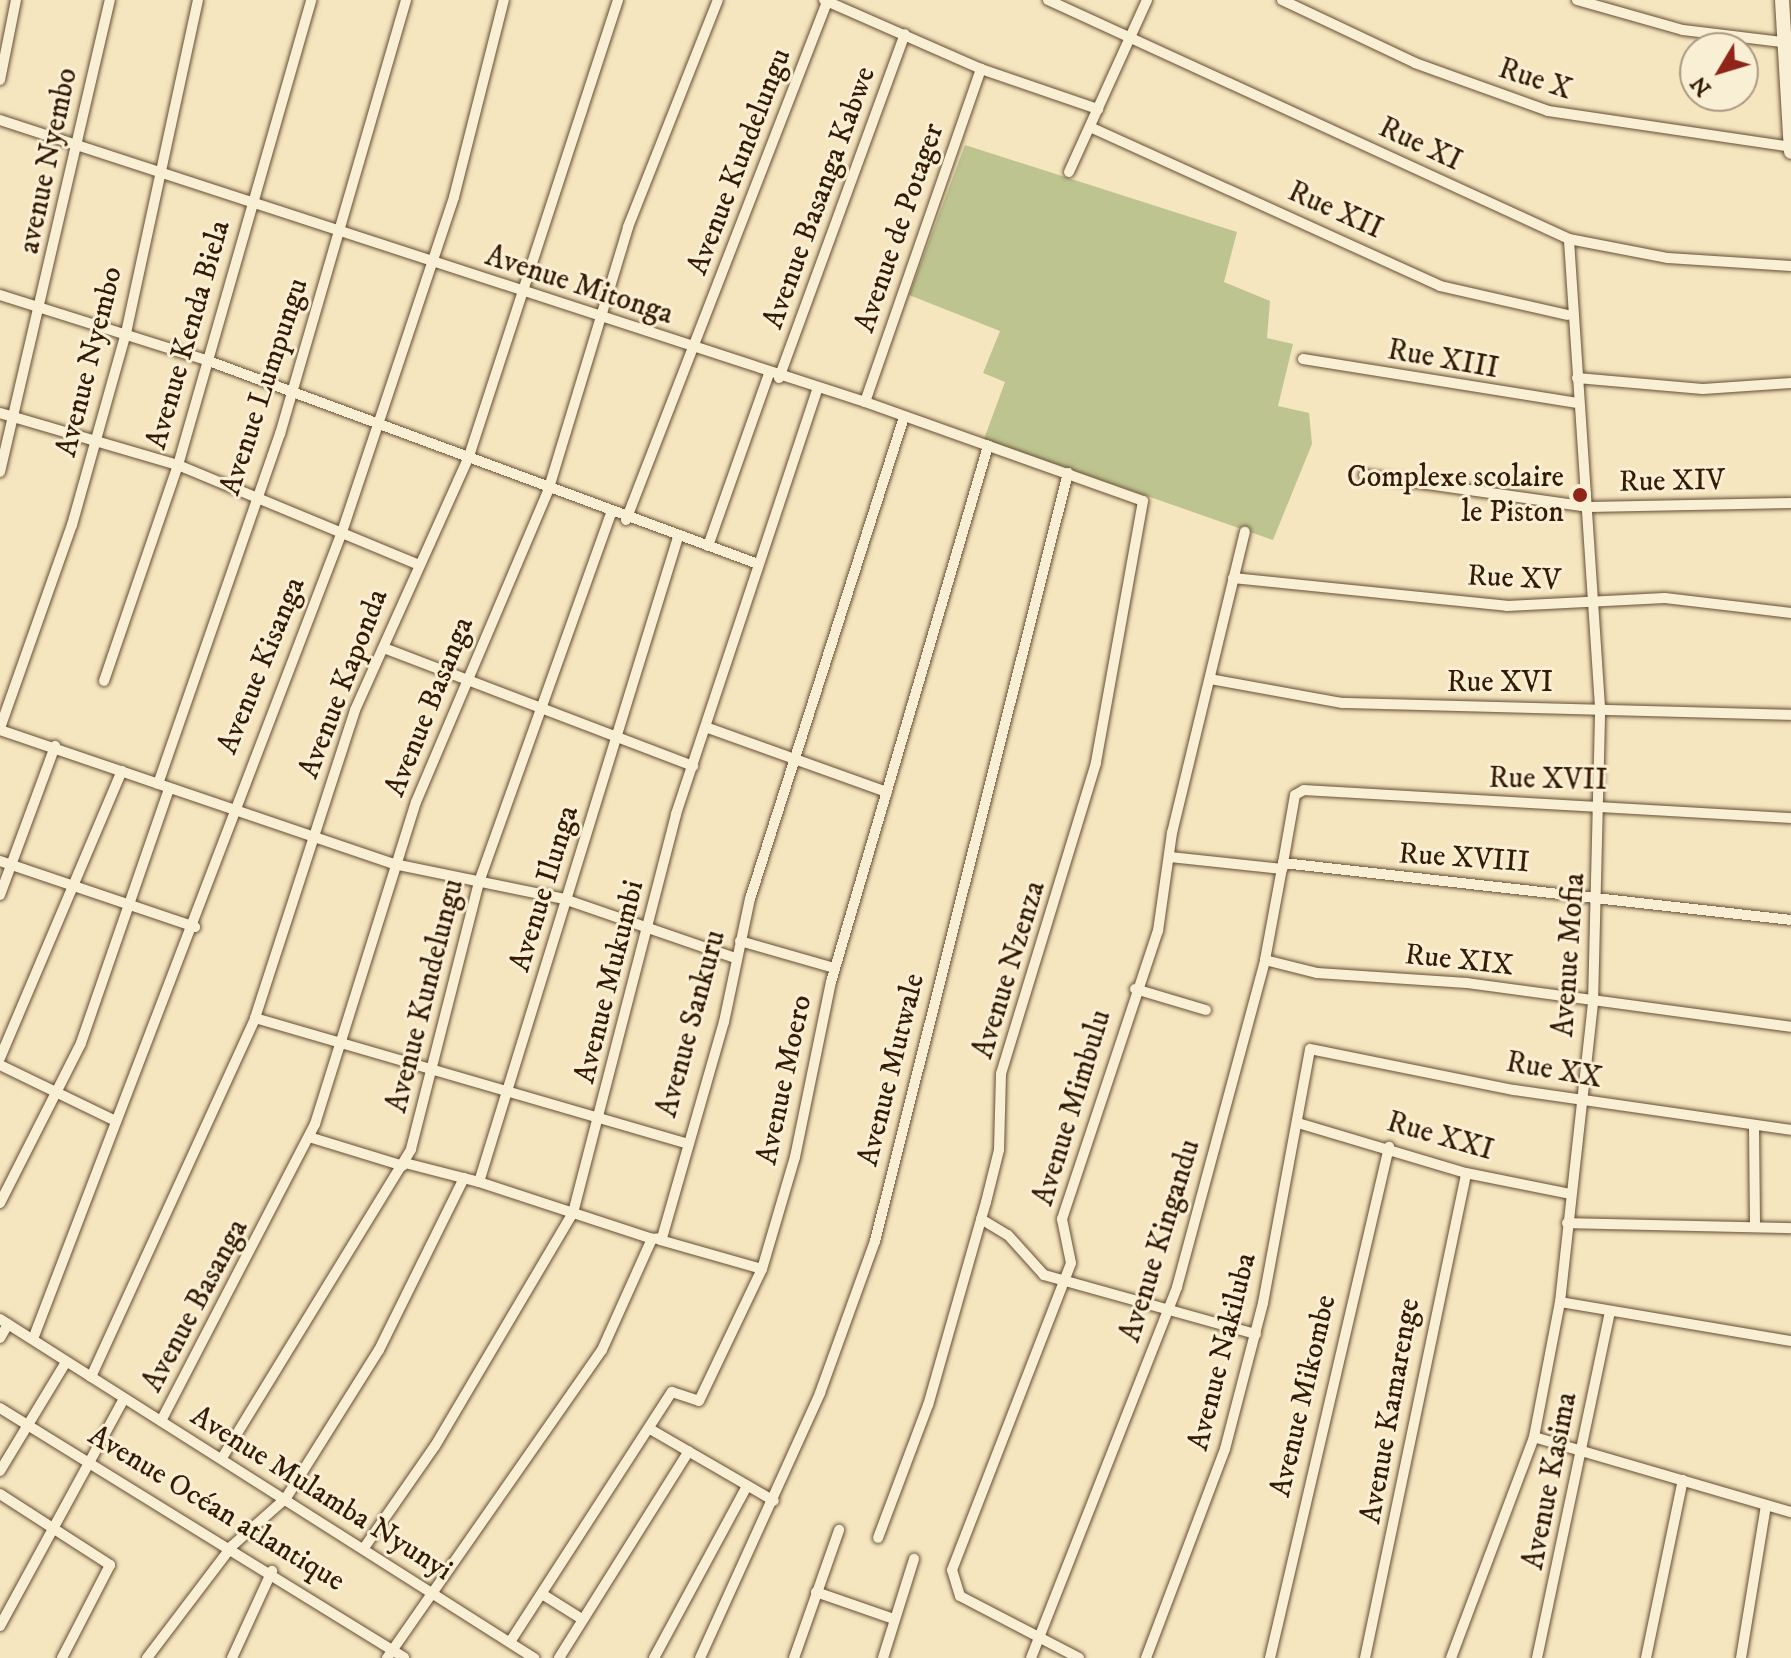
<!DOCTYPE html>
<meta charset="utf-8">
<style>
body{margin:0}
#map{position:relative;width:1791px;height:1658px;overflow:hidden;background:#f6e6bf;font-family:"IM FELL DW Pica",serif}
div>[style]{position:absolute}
.green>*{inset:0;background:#bec490}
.roads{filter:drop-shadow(0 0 2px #654e34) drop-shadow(0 0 2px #654e34)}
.street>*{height:10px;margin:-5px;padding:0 5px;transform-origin:5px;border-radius:5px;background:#f9efd5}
.secondary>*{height:14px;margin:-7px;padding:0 7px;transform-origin:7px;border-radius:7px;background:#f9efd5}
.dots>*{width:22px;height:22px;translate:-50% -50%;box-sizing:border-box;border:4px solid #f9efd5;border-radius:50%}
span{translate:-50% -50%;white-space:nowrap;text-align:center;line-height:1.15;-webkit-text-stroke:6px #f9efd5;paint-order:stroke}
.street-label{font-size:30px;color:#351b06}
.poi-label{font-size:30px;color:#351b06}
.right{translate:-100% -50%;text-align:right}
.north{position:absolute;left:1679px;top:32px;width:80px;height:80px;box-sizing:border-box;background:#f9efd5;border:2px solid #ab9a82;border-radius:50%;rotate:232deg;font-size:22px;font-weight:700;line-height:32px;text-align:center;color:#351b06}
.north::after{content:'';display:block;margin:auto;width:28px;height:36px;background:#8f2418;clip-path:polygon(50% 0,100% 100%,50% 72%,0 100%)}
</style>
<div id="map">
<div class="green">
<div style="clip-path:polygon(965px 145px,1237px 232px,1224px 282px,1270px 301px,1267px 338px,1293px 344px,1278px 406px,1309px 413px,1312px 444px,1273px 540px,984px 439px,1005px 382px,983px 373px,1000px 331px,909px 295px)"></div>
</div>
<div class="roads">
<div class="street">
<div style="left:824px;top:0;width:171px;rotate:23.7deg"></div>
<div style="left:981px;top:69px;width:124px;rotate:18.9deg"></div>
<div style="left:1048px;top:0;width:573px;rotate:24.64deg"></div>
<div style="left:1569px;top:239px;width:101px;rotate:10.9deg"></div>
<div style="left:1668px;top:258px;width:123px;rotate:3.7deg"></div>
<div style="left:1282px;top:0;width:147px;rotate:25.3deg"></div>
<div style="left:1415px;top:63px;width:141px;rotate:19.8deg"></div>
<div style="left:1548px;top:111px;width:246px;rotate:8.4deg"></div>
<div style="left:1577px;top:0;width:110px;rotate:15.8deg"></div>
<div style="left:1683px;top:30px;width:108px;rotate:6.9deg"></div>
<div style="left:0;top:80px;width:82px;rotate:-78.7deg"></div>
<div style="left:0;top:120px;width:910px;rotate:18.06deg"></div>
<div style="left:865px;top:402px;width:295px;rotate:19.6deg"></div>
<div style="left:1143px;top:501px;width:266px;rotate:100.2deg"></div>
<div style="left:1096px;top:763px;width:325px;rotate:107deg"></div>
<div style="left:1001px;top:1074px;width:76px;rotate:91.5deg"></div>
<div style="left:999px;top:1150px;width:54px;rotate:104deg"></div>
<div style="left:986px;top:1202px;width:211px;rotate:105.9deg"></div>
<div style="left:928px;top:1405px;width:142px;rotate:110.6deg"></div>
<div style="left:1090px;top:127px;width:384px;rotate:24.4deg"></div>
<div style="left:1440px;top:286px;width:131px;rotate:12.8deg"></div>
<div style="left:1069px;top:172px;width:189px;rotate:-65.6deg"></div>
<div style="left:0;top:295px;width:216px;rotate:17.5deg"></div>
<div style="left:206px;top:360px;width:588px;rotate:20.28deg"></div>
<div style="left:1303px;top:359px;width:278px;rotate:9.1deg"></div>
<div style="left:779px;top:378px;width:366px;rotate:-69.9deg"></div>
<div style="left:1577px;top:378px;width:126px;rotate:5deg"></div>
<div style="left:1703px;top:389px;width:88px;rotate:-3.9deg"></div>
<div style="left:865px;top:402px;width:353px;rotate:-70.8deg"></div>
<div style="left:0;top:413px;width:185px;rotate:16.3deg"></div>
<div style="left:178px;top:465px;width:259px;rotate:22.5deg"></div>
<div style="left:0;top:472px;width:485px;rotate:-76.9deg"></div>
<div style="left:1364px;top:475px;width:227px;rotate:8.1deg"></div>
<div style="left:1589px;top:507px;width:202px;rotate:-1.1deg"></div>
<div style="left:626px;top:520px;width:556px;rotate:-68.79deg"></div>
<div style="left:708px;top:546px;width:182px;rotate:-70.5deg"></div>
<div style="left:1233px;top:578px;width:275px;rotate:5.8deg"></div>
<div style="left:1507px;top:606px;width:158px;rotate:-2.9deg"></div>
<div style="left:1665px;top:598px;width:127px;rotate:6.8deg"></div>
<div style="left:384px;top:648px;width:331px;rotate:20.9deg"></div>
<div style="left:1210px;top:679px;width:134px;rotate:10.3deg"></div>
<div style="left:1342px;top:703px;width:449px;rotate:1.5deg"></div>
<div style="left:104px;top:681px;width:228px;rotate:-71.1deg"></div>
<div style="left:178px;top:465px;width:484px;rotate:-74deg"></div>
<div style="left:0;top:728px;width:215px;rotate:-70.5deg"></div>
<div style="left:72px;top:525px;width:199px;rotate:-74.3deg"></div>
<div style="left:126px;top:333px;width:341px;rotate:-77.8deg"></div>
<div style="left:708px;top:728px;width:190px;rotate:19.7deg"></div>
<div style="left:0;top:730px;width:416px;rotate:18.8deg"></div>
<div style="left:394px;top:864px;width:174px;rotate:11.6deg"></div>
<div style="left:564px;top:899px;width:181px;rotate:19deg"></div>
<div style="left:158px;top:784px;width:371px;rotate:-70.8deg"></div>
<div style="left:280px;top:434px;width:452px;rotate:-73.8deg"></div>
<div style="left:1170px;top:857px;width:113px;rotate:6.1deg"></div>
<div style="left:0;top:861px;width:206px;rotate:18.7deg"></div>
<div style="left:1283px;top:863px;width:69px;rotate:-80deg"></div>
<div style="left:1295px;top:795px;width:10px;rotate:-29deg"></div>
<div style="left:1304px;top:790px;width:488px;rotate:3.3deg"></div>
<div style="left:0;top:895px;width:159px;rotate:-69.7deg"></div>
<div style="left:740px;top:941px;width:98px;rotate:16deg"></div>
<div style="left:1265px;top:960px;width:54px;rotate:14deg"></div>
<div style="left:1317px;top:973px;width:150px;rotate:3.8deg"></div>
<div style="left:1467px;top:983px;width:327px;rotate:7.7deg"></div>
<div style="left:1135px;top:989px;width:74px;rotate:16.5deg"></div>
<div style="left:255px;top:1018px;width:447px;rotate:16.2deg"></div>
<div style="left:0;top:1058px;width:312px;rotate:-67deg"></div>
<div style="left:0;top:1065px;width:129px;rotate:25.8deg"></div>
<div style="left:1298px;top:1123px;width:175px;rotate:16.6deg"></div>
<div style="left:1466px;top:1173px;width:106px;rotate:11.4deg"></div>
<div style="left:1754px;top:1127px;width:100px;rotate:89.4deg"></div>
<div style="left:309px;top:1137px;width:98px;rotate:17.1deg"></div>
<div style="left:405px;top:1163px;width:76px;rotate:14.4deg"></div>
<div style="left:479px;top:1182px;width:675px;rotate:-72.85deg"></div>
<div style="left:479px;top:1182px;width:182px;rotate:18.2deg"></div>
<div style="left:0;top:1203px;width:179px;rotate:-63.1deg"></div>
<div style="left:81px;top:1043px;width:269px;rotate:-70.9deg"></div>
<div style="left:981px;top:1219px;width:31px;rotate:31deg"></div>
<div style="left:1008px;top:1235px;width:54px;rotate:48deg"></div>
<div style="left:1044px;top:1275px;width:220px;rotate:15.6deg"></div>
<div style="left:1567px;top:1223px;width:224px;rotate:1.3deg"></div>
<div style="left:652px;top:1239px;width:10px;rotate:-6deg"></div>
<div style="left:662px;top:1238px;width:225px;rotate:-74deg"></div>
<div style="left:724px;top:1022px;width:126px;rotate:-78.1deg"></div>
<div style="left:750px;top:899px;width:506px;rotate:-72.28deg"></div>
<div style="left:660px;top:1240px;width:106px;rotate:15.9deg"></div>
<div style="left:1560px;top:1302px;width:234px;rotate:9.6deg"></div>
<div style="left:0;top:1319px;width:633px;rotate:32.41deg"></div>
<div style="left:0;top:1338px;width:16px;rotate:-60deg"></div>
<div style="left:33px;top:1339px;width:864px;rotate:-69.05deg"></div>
<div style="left:342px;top:532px;width:353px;rotate:-71.5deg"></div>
<div style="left:454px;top:197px;width:203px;rotate:-75.8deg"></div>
<div style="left:91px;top:1377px;width:395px;rotate:-65.4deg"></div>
<div style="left:255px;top:1018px;width:324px;rotate:-72deg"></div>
<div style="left:355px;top:710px;width:278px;rotate:-65.8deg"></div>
<div style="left:469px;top:456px;width:480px;rotate:-71.9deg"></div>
<div style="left:0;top:1408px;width:475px;rotate:31.7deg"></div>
<div style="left:161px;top:1421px;width:335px;rotate:-62.6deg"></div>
<div style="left:315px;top:1124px;width:337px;rotate:-72.6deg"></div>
<div style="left:416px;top:802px;width:338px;rotate:-67deg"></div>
<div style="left:548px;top:491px;width:276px;rotate:-73.1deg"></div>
<div style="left:628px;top:227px;width:244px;rotate:-68.4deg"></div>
<div style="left:650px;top:1429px;width:143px;rotate:30.1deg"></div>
<div style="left:1534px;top:1437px;width:268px;rotate:16.3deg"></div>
<div style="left:222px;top:1458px;width:362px;rotate:-58.5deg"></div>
<div style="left:411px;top:1149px;width:276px;rotate:-75.7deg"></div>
<div style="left:479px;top:882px;width:391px;rotate:-70.3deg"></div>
<div style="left:0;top:1471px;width:127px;rotate:-58.8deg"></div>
<div style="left:0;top:1494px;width:131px;rotate:32.8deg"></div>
<div style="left:110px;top:1565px;width:105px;rotate:117.3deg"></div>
<div style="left:364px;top:1548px;width:124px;rotate:-55.2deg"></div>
<div style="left:435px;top:1446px;width:271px;rotate:-59.4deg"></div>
<div style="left:573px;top:1213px;width:412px;rotate:-75.5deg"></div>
<div style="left:676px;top:814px;width:449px;rotate:-71.6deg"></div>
<div style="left:816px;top:1592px;width:83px;rotate:19.1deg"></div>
<div style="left:542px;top:1594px;width:47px;rotate:32deg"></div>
<div style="left:0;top:1626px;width:259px;rotate:-61.4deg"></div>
<div style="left:510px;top:1642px;width:298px;rotate:-57.1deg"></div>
<div style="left:672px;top:1392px;width:28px;rotate:18deg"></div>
<div style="left:699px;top:1401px;width:146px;rotate:-64.5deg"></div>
<div style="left:762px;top:1269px;width:117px;rotate:-73.6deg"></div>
<div style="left:795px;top:1157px;width:179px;rotate:-78.4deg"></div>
<div style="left:831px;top:982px;width:559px;rotate:-73.67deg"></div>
<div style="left:147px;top:1658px;width:141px;rotate:-52.8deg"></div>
<div style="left:232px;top:1546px;width:72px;rotate:-41.6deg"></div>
<div style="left:286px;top:1498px;width:175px;rotate:-57.9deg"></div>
<div style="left:379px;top:1350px;width:192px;rotate:-63.7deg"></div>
<div style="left:232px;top:1658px;width:96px;rotate:-65.3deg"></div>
<div style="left:387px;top:1658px;width:376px;rotate:-55.1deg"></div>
<div style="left:602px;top:1350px;width:122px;rotate:-65.8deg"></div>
<div style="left:559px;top:1658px;width:244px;rotate:-57.9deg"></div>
<div style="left:654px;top:1658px;width:196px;rotate:-61.6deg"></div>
<div style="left:700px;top:1658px;width:291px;rotate:-65.6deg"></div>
<div style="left:820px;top:1393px;width:162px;rotate:-70.1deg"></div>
<div style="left:875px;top:1241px;width:792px;rotate:-75.89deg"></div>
<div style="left:794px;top:1658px;width:136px;rotate:-70.6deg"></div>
<div style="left:883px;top:1658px;width:104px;rotate:-72.6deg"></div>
<div style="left:1031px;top:1658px;width:399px;rotate:-68.5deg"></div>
<div style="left:1177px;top:1287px;width:339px;rotate:-74.9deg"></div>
<div style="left:1265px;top:960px;width:99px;rotate:-79.5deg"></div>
<div style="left:1283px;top:863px;width:511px;rotate:6.4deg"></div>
<div style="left:1079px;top:1658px;width:134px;rotate:-152.5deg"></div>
<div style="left:960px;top:1596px;width:27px;rotate:-107deg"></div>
<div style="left:952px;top:1570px;width:329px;rotate:-68.8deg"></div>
<div style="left:1071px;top:1263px;width:45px;rotate:-101.6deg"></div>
<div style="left:1062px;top:1219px;width:304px;rotate:-71.6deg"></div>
<div style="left:1158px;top:931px;width:99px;rotate:-81.9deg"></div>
<div style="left:1172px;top:833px;width:310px;rotate:-76.4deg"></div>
<div style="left:1146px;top:1658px;width:223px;rotate:-69.3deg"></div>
<div style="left:1225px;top:1449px;width:151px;rotate:-75.4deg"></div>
<div style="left:1263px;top:1303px;width:258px;rotate:-79.5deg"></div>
<div style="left:1310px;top:1049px;width:208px;rotate:11.4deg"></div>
<div style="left:1514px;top:1090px;width:280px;rotate:8.2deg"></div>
<div style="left:1270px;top:1658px;width:525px;rotate:-76.89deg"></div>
<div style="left:1365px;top:1658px;width:495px;rotate:-78.2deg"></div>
<div style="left:1451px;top:1658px;width:236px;rotate:-69.4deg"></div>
<div style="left:1534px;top:1437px;width:137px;rotate:-79.1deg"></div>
<div style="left:1560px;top:1302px;width:301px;rotate:-83.7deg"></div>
<div style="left:1593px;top:1003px;width:296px;rotate:-88.6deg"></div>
<div style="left:1600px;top:707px;width:469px;rotate:-93.8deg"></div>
<div style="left:1537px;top:1658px;width:354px;rotate:-78.1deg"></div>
<div style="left:1646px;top:1658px;width:182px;rotate:-78.3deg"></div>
<div style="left:1741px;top:1658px;width:155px;rotate:-80.7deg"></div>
</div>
<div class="secondary">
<div style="left:1782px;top:0;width:152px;rotate:86.6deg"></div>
</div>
</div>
<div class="dots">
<div style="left:1580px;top:495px;background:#8f2418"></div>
</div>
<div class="street-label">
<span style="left:1535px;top:80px;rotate:18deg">Rue X</span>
<span style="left:1420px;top:145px;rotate:25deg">Rue XI</span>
<span style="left:49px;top:161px;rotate:-78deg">avenue Nyembo</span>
<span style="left:740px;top:162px;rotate:-69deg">Avenue Kundelungu</span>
<span style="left:820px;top:198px;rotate:-70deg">Avenue Basanga Kabwe</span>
<span style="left:1335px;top:211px;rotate:24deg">Rue XII</span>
<span style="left:900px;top:228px;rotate:-71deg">Avenue de Potager</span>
<span style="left:579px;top:286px;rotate:18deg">Avenue Mitonga</span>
<span style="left:189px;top:335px;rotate:-74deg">Avenue Kenda Biela</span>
<span style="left:1443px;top:360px;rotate:10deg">Rue XIII</span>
<span style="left:90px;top:362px;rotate:-76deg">Avenue Nyembo</span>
<span style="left:265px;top:387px;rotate:-72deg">Avenue Lumpungu</span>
<span style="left:1672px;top:482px;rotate:-1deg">Rue XIV</span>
<span style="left:1514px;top:579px;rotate:3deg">Rue XV</span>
<span style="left:262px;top:666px;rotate:-68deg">Avenue Kisanga</span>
<span style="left:1500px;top:683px">Rue XVI</span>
<span style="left:344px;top:684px;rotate:-69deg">Avenue Kaponda</span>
<span style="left:430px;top:707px;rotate:-68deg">Avenue Basanga</span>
<span style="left:1548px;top:780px;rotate:1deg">Rue XVII</span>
<span style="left:1464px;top:859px;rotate:4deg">Rue XVIII</span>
<span style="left:545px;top:889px;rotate:-73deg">Avenue Ilunga</span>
<span style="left:1570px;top:955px;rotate:-86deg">Avenue Mofia</span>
<span style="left:1459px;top:961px;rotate:6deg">Rue XIX</span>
<span style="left:1010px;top:970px;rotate:-73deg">Avenue Nzenza</span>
<span style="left:610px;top:982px;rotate:-76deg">Avenue Mukumbi</span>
<span style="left:426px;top:996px;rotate:-76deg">Avenue Kundelungu</span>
<span style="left:692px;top:1024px;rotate:-75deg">Avenue Sankuru</span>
<span style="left:892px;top:1070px;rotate:-76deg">Avenue Mutwale</span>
<span style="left:1554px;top:1071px;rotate:10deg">Rue XX</span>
<span style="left:785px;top:1080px;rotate:-78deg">Avenue Moero</span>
<span style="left:1073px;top:1108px;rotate:-73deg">Avenue Mimbulu</span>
<span style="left:1440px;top:1137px;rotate:16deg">Rue XXI</span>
<span style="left:1161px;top:1241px;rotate:-73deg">Avenue Kingandu</span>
<span style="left:196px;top:1306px;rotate:-62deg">Avenue Basanga</span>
<span style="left:1223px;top:1352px;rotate:-76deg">Avenue Nakiluba</span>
<span style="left:1304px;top:1396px;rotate:-77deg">Avenue Mikombe</span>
<span style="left:1391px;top:1411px;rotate:-80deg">Avenue Kamarenge</span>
<span style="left:1551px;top:1481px;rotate:-79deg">Avenue Kasima</span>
<span style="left:321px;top:1494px;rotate:32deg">Avenue Mulamba Nyunyi</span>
<span style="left:216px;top:1509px;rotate:31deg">Avenue Océan atlantique</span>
</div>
<div class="poi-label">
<span class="right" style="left:1564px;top:495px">Complexe scolaire<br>le Piston</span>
</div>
<div class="north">N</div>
</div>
